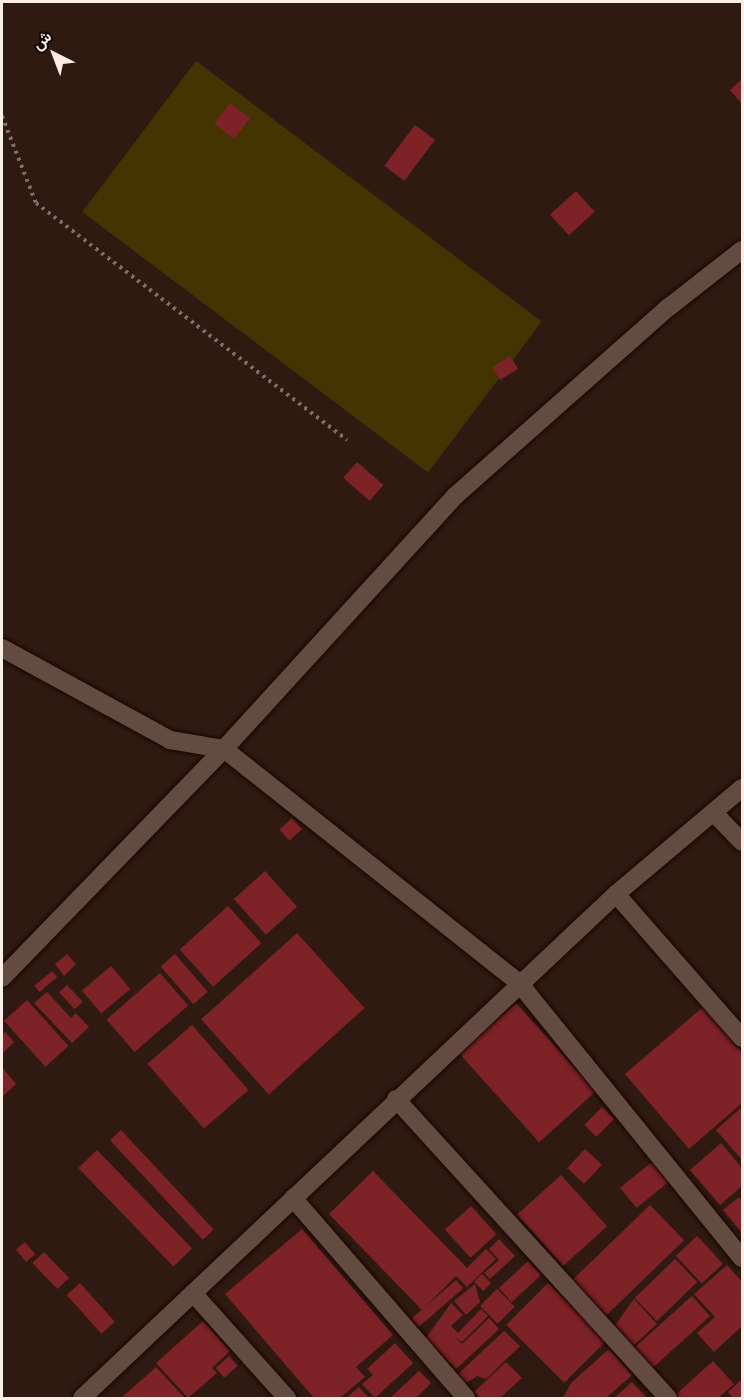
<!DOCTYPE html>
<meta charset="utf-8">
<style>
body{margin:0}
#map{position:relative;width:744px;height:1400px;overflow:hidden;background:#2f1a11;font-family:"Space Grotesk",Vazirmatn,sans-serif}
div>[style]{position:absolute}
.green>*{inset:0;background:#433402;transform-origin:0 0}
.building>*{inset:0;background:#7d2227;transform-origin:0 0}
.path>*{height:4px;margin-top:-2px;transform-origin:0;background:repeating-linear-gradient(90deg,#806d66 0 3px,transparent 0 7.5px)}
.roads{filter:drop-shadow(0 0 2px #160501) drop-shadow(0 0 2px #160501)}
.minor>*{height:18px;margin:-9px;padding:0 9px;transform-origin:9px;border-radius:9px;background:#634b41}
span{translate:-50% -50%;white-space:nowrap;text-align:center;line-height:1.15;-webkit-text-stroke:4.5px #100805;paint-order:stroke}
.frame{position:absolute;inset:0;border:3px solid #fcede7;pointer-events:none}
.north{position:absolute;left:24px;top:24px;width:60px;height:60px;-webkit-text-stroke:4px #100805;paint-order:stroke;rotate:318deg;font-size:16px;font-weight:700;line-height:24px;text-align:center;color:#fcede7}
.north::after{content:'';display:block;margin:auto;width:21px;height:27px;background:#fcede7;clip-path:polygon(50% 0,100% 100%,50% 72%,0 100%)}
</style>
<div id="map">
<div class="green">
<div style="left:196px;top:61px;width:433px;height:189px;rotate:37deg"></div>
</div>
<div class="building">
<div style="clip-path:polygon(742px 79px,742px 104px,730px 90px)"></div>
<div style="left:230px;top:103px;width:25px;height:26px;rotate:37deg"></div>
<div style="left:415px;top:125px;width:25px;height:51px;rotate:37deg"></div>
<div style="left:576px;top:191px;width:28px;height:35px;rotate:48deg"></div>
<div style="left:510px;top:356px;width:15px;height:21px;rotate:58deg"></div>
<div style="left:357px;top:462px;width:35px;height:21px;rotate:41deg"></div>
<div style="left:292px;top:818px;width:15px;height:17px;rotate:48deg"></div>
<div style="left:265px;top:871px;width:48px;height:42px;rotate:48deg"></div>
<div style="left:228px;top:906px;width:50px;height:65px;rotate:48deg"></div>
<div style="left:297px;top:933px;width:101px;height:129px;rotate:48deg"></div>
<div style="clip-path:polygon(67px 954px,76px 964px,64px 976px,55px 964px)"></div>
<div style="left:175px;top:954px;width:50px;height:19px;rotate:49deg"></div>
<div style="left:111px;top:966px;width:30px;height:38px;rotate:50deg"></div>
<div style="left:52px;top:971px;width:8px;height:23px;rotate:50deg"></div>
<div style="left:160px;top:973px;width:43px;height:71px;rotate:49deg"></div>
<div style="left:67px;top:985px;width:23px;height:11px;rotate:47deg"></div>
<div style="clip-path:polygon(47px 992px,71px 1018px,76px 1013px,89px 1027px,72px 1043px,34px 1003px)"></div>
<div style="left:27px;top:1000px;width:62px;height:31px;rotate:48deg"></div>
<div style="left:516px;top:1003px;width:119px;height:76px;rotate:48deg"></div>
<div style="clip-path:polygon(703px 1007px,742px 1053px,742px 1103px,689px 1149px,625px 1074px)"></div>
<div style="left:192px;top:1025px;width:86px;height:59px;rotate:49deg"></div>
<div style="clip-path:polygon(5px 1032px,14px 1042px,2px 1054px,2px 1035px)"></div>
<div style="clip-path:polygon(2px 1067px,16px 1084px,2px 1097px)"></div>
<div style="left:602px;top:1107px;width:17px;height:25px;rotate:45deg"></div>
<div style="clip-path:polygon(742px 1107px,742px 1160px,716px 1130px)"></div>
<div style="left:121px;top:1130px;width:136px;height:15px;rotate:47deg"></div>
<div style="clip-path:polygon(721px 1143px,742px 1168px,742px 1186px,720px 1205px,690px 1170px)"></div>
<div style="left:585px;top:1149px;width:23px;height:26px;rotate:43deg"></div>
<div style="left:97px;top:1150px;width:137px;height:26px;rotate:46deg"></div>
<div style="left:652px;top:1162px;width:26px;height:41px;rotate:51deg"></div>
<div style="clip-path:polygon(373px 1171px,467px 1268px,486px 1249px,496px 1259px,467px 1287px,456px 1276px,422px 1310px,329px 1214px)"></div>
<div style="left:561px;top:1175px;width:69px;height:59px;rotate:48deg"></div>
<div style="clip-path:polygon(739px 1197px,742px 1201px,742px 1233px,723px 1210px)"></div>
<div style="left:650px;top:1205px;width:49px;height:108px;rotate:46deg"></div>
<div style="left:471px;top:1206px;width:38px;height:35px;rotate:48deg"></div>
<div style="clip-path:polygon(302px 1229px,393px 1335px,356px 1367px,365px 1377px,340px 1398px,314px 1398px,225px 1294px)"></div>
<div style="left:697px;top:1236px;width:38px;height:29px;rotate:47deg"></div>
<div style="clip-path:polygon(499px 1239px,515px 1256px,490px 1279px,484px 1273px,499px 1260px,489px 1249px)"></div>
<div style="left:25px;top:1242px;width:16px;height:12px;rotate:50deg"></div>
<div style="left:44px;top:1252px;width:36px;height:16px;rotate:46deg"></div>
<div style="left:675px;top:1259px;width:32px;height:56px;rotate:46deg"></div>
<div style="left:528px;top:1261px;width:19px;height:40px;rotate:47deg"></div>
<div style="clip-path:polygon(727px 1265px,742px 1282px,742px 1326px,714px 1352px,697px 1333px,715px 1317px,694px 1294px)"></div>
<div style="left:482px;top:1274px;width:13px;height:11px;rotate:45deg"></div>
<div style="left:456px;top:1280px;width:11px;height:59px;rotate:49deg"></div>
<div style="left:80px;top:1283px;width:52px;height:18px;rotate:48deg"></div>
<div style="left:548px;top:1283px;width:82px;height:59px;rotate:45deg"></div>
<div style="clip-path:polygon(475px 1284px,480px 1302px,466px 1315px,454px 1301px)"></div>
<div style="left:497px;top:1289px;width:25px;height:24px;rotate:45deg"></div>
<div style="left:692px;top:1296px;width:27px;height:79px;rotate:48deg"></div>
<div style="clip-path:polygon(634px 1299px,657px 1324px,632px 1347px,614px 1327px)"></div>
<div style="clip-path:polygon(451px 1303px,463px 1315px,451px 1326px,458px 1333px,481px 1309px,488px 1316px,462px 1342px,454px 1336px,462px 1344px,489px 1318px,499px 1329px,456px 1369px,426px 1338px)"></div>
<div style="clip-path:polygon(203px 1321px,230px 1351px,212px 1368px,217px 1373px,188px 1398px,156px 1363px)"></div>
<div style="clip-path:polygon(504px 1331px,520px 1346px,486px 1379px,477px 1376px,465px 1384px,457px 1375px)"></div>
<div style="clip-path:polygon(395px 1343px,413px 1363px,375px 1398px,362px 1384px,373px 1375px,367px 1369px)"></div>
<div style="clip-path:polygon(609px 1349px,632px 1375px,606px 1398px,563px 1398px,571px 1383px)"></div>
<div style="left:229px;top:1356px;width:13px;height:18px;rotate:48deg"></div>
<div style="clip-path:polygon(713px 1361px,734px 1384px,718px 1398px,672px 1398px)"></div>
<div style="clip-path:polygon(506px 1362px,522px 1378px,500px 1398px,480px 1398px,474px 1392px)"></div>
<div style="clip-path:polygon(156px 1367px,185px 1398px,121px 1398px)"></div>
<div style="clip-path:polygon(419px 1371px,431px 1383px,416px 1398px,390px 1398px)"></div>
<div style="clip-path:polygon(742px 1379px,742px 1398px,733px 1398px,728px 1392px)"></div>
<div style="clip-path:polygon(632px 1382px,647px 1398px,614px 1398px)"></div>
<div style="clip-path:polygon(359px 1387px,369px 1398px,346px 1398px)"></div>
</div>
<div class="path">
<div style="left:2px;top:116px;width:93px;rotate:68.7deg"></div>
<div style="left:36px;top:203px;width:391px;rotate:37.3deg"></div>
</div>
<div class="roads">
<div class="minor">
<div style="left:2px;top:648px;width:192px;rotate:28.7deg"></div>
<div style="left:170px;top:740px;width:55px;rotate:9.5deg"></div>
<div style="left:224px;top:749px;width:377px;rotate:38.4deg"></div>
<div style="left:519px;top:983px;width:354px;rotate:51deg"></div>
<div style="left:714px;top:813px;width:40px;rotate:46deg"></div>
<div style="left:616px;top:894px;width:191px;rotate:48.8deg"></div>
<div style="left:2px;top:978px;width:319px;rotate:-45.9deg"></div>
<div style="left:224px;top:749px;width:343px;rotate:-47.6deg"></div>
<div style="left:455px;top:496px;width:286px;rotate:-41.5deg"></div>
<div style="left:669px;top:307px;width:93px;rotate:-38deg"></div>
<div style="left:396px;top:1099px;width:404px;rotate:47.7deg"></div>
<div style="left:293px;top:1198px;width:264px;rotate:49.1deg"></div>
<div style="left:193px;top:1293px;width:141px;rotate:48.2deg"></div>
<div style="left:82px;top:1398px;width:734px;rotate:-43.34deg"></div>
<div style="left:616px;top:894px;width:165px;rotate:-40.1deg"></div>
</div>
</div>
<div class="frame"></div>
<div class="north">ش</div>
</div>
